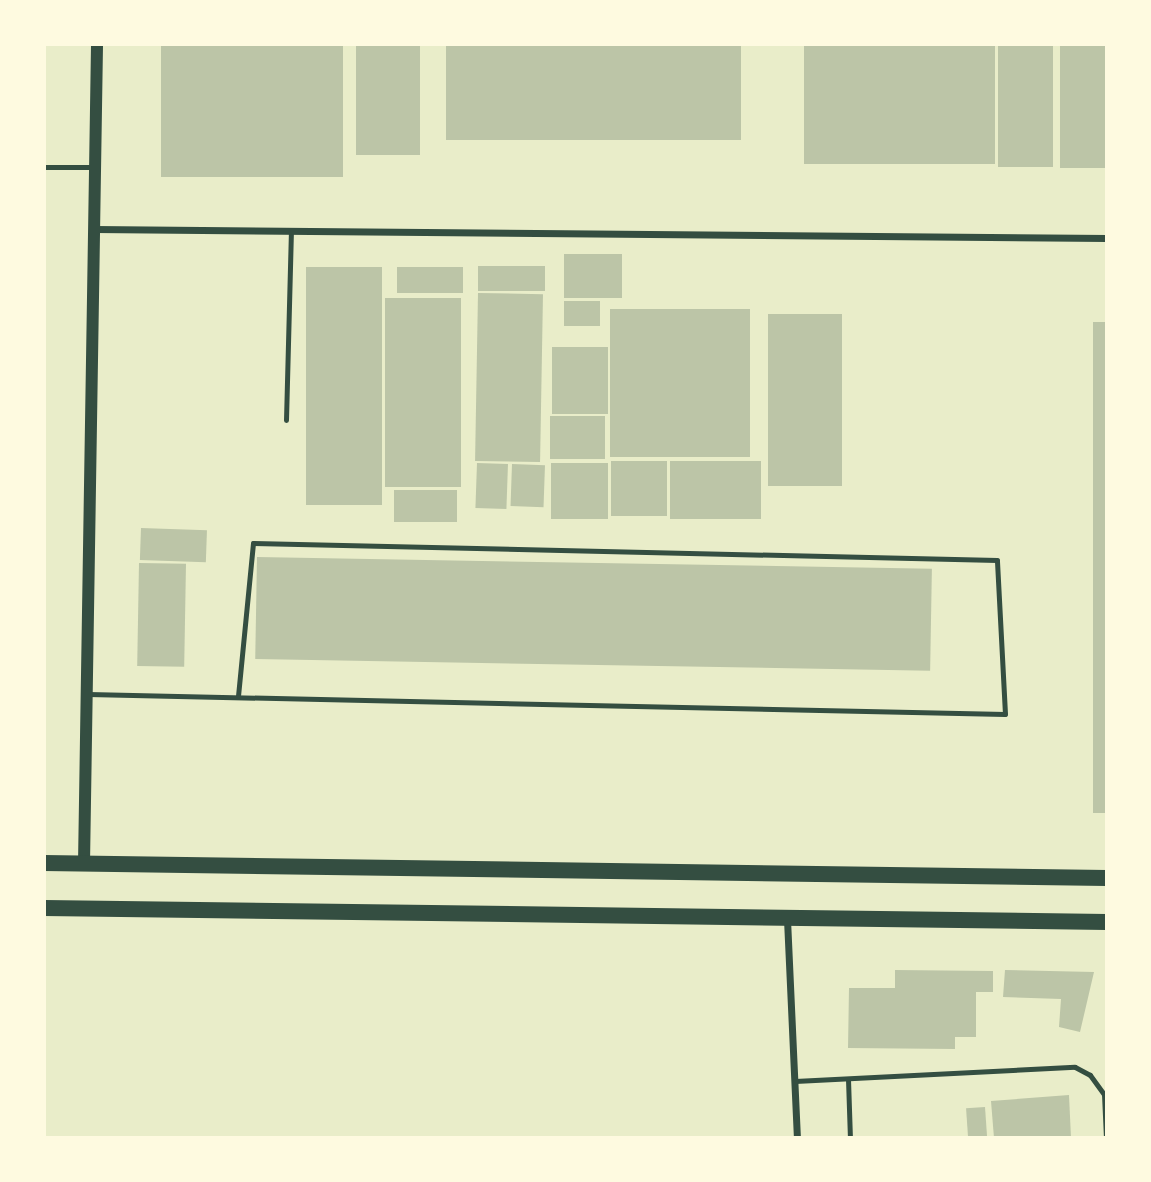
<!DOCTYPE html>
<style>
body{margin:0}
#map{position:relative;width:1151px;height:1182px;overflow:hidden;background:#e9edc9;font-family:Roboto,sans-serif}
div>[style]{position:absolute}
.building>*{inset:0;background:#bcc5a7;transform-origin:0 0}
.service>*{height:5px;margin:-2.5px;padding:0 2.5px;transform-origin:2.5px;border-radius:2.5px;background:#344e41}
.minor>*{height:7px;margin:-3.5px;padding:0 3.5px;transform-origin:3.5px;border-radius:3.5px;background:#344e41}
.tertiary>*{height:12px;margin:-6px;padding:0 6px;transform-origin:6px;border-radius:6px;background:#344e41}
.primary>*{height:16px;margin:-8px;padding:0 8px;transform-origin:8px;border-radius:8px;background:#344e41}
span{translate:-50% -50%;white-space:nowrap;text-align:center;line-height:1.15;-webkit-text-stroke:7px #fefae0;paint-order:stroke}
.frame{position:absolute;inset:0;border:46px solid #fefae0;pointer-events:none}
</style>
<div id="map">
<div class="building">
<div style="left:161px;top:44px;width:182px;height:133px"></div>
<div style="left:356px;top:44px;width:64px;height:111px"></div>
<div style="left:446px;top:44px;width:295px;height:96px"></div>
<div style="left:804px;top:44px;width:191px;height:120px"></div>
<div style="left:998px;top:44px;width:55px;height:123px"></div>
<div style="left:1060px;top:44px;width:47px;height:124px"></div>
<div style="left:564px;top:254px;width:58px;height:44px"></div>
<div style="left:478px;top:266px;width:67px;height:25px"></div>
<div style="left:306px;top:267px;width:76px;height:238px"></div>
<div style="left:397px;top:267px;width:66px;height:26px"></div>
<div style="left:478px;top:293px;width:65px;height:168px;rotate:1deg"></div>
<div style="left:385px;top:298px;width:76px;height:189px"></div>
<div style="left:564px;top:301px;width:36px;height:25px"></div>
<div style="left:610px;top:309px;width:140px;height:148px"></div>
<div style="left:768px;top:314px;width:74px;height:172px"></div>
<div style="left:1093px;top:322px;width:14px;height:491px"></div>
<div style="left:552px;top:347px;width:56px;height:67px"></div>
<div style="left:550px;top:416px;width:55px;height:43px"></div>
<div style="left:611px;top:461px;width:56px;height:55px"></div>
<div style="left:670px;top:461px;width:91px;height:58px"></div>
<div style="left:477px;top:463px;width:31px;height:45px;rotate:2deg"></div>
<div style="left:551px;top:463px;width:57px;height:56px"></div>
<div style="left:512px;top:464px;width:33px;height:42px;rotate:2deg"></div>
<div style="left:394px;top:490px;width:63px;height:32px"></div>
<div style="left:141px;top:528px;width:66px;height:32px;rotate:2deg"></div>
<div style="left:257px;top:557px;width:675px;height:102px;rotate:1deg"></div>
<div style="left:139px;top:563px;width:47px;height:103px;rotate:1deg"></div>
<div style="clip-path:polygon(895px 970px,993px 971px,993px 992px,976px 992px,976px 1037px,955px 1037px,955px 1049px,848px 1048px,849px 988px,895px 988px)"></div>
<div style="clip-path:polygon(1005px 970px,1094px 972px,1080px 1032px,1059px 1027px,1061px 999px,1003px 997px)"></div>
<div style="clip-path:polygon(1069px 1095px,1071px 1138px,994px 1138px,991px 1101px)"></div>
<div style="left:985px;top:1107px;width:31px;height:19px;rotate:86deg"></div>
</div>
<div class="service">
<div style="left:44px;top:167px;width:49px"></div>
<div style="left:286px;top:420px;width:189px;rotate:-88.5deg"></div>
<div style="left:88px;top:694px;width:917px;rotate:1.25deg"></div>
<div style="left:1005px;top:714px;width:154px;rotate:-93deg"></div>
<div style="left:997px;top:560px;width:744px;rotate:-178.69deg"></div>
<div style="left:253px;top:543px;width:153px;rotate:95.6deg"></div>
<div style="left:848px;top:1079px;width:59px;rotate:88.1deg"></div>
<div style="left:795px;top:1081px;width:280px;rotate:-2.9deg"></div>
<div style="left:1075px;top:1067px;width:17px;rotate:28deg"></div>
<div style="left:1090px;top:1075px;width:24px;rotate:54deg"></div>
<div style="left:1104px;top:1094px;width:44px;rotate:87.4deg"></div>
</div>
<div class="minor">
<div style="left:94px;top:229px;width:1013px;rotate:0.51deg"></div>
<div style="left:787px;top:919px;width:219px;rotate:87.4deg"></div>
</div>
<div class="tertiary">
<div style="left:84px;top:864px;width:820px;rotate:-89.09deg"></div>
</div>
<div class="primary">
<div style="left:44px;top:863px;width:1063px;rotate:0.81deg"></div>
<div style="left:44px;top:908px;width:1063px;rotate:0.75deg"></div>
</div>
<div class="frame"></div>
</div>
